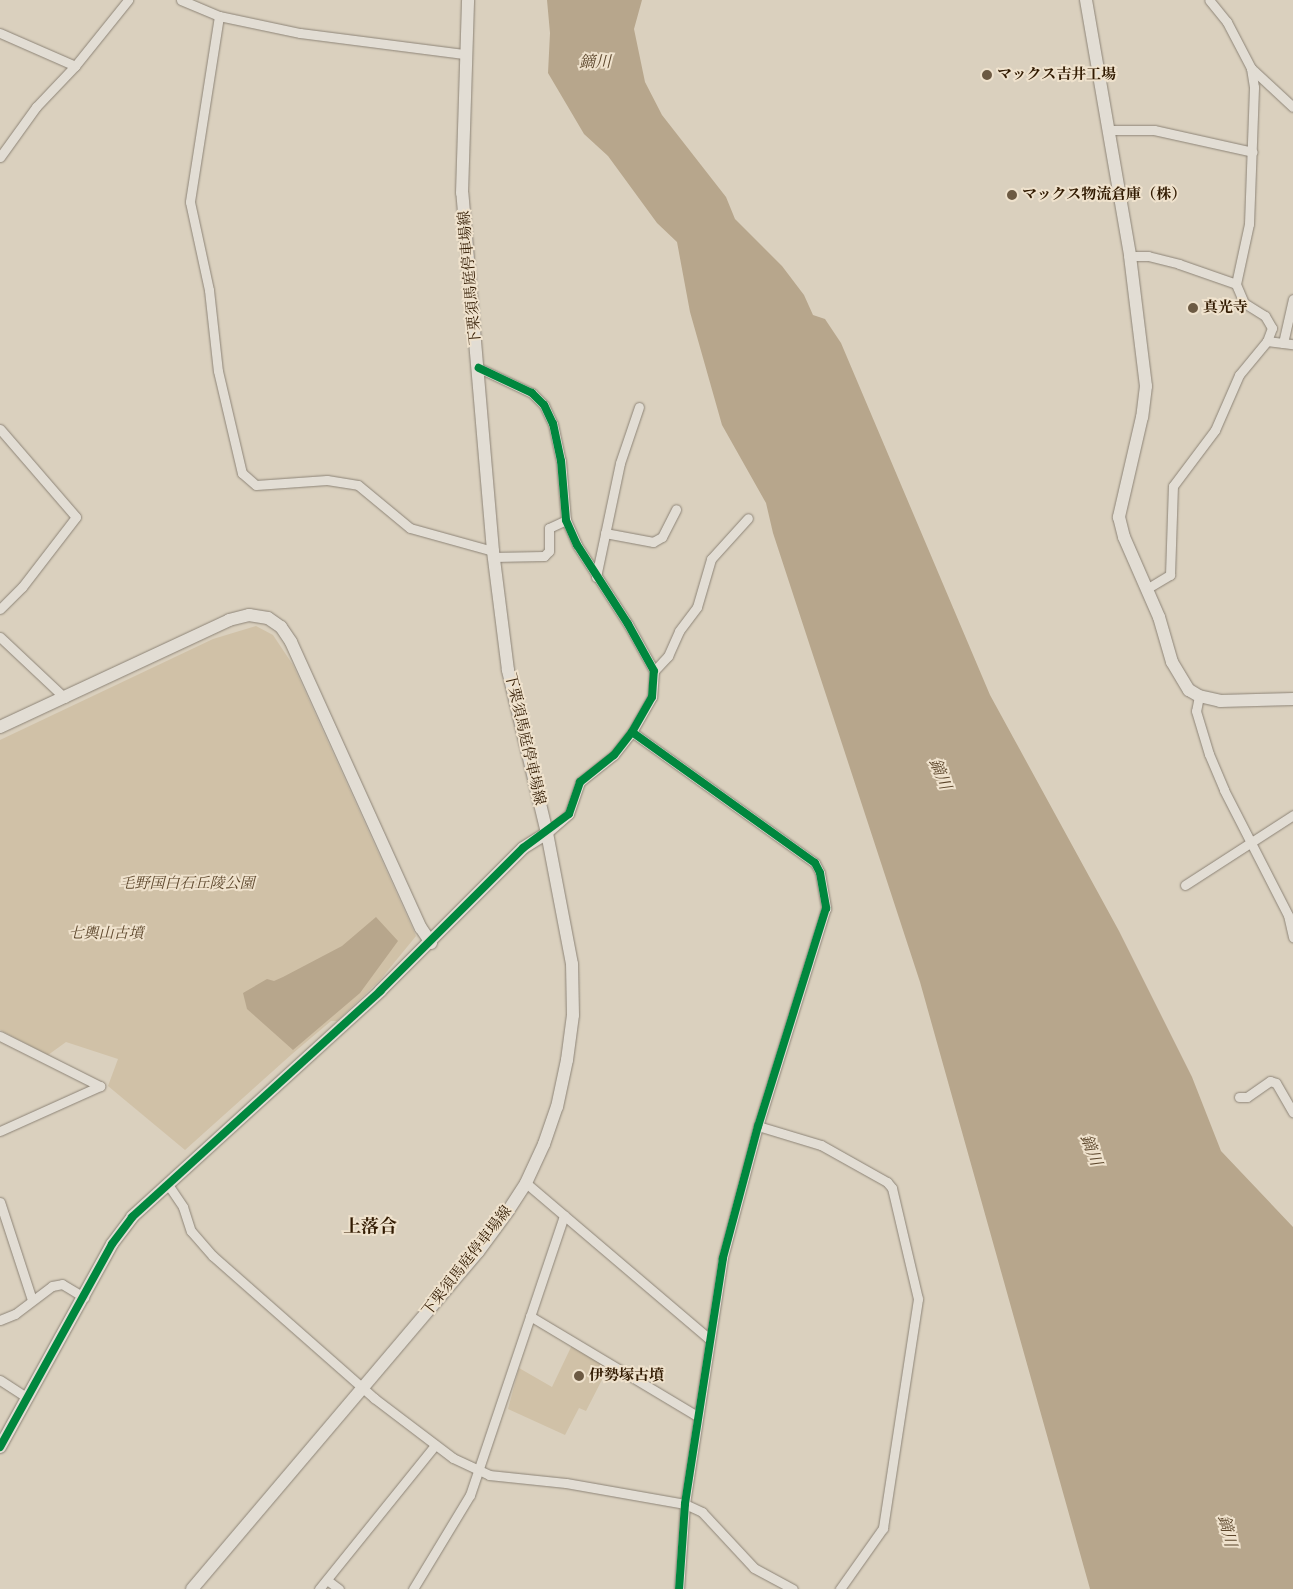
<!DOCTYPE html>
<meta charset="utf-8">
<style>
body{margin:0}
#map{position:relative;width:1293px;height:1589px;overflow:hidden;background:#dad0be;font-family:"IM FELL DW Pica","Noto Serif JP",serif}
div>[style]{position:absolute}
.green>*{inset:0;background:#d0c1a7}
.water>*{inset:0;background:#b7a68c}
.roads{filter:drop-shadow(0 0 1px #8d8477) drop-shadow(0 0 1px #8d8477)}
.street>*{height:9px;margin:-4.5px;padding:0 4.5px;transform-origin:4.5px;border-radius:4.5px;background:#e2ddd4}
.secondary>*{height:12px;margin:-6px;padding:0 6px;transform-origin:6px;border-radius:6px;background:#e2ddd4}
.cycleway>*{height:8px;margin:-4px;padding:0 4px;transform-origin:4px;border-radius:4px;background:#00873e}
.dots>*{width:14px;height:14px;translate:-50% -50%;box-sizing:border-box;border:2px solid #efe2cd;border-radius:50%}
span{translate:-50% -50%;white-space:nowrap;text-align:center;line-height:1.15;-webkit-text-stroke:4px #efe2cd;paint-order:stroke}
.poi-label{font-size:15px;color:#311a01;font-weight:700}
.left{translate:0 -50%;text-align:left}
.street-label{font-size:15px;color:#311a01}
.park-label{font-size:15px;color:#5e482d;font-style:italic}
.water-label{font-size:16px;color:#5b452a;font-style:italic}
.quarter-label{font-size:18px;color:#311a01;font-weight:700}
</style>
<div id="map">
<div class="green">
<div style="clip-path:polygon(256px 626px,273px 635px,293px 665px,416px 936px,380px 980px,337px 1021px,331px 1021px,292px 1054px,185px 1150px,108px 1086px,118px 1059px,66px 1042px,48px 1055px,0 1030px,0 740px,213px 639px)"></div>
<div style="clip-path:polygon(572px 1345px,608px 1368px,586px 1411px,579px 1408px,565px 1435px,508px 1409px,519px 1368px,552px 1387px)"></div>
</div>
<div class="water">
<div style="clip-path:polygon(547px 0,642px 0,634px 29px,645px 82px,662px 115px,726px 197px,735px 219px,782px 266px,804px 295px,813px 315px,825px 319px,841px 343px,990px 695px,1119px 931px,1192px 1077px,1221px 1151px,1293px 1227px,1293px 1589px,1090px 1589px,920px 982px,773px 533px,766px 503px,722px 425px,690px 312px,677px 242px,657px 223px,608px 156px,584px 134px,548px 73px,550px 33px)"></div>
<div style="clip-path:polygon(376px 917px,398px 941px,360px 993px,293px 1050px,247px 1009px,243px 993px,267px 979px,274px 981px,283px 977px,342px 946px)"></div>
</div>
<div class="roads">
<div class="street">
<div style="left:181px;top:0;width:41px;rotate:22.8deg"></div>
<div style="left:219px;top:16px;width:83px;rotate:11.9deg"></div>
<div style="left:300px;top:33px;width:165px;rotate:7.3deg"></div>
<div style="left:219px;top:16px;width:188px;rotate:98.9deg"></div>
<div style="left:190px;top:202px;width:90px;rotate:77.8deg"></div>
<div style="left:209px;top:290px;width:81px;rotate:83.7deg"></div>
<div style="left:218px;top:371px;width:105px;rotate:76.8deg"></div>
<div style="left:242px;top:473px;width:18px;rotate:41deg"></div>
<div style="left:256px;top:485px;width:71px;rotate:-4deg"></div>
<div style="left:327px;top:480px;width:31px;rotate:9deg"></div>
<div style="left:358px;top:485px;width:67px;rotate:39.6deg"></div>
<div style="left:410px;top:528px;width:86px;rotate:15.5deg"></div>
<div style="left:0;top:33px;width:82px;rotate:23.7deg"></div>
<div style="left:1251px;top:68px;width:57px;rotate:42.9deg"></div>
<div style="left:1110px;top:130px;width:44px"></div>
<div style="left:1154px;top:130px;width:101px;rotate:12.5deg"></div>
<div style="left:0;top:157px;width:62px;rotate:-54.2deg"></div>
<div style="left:36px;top:107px;width:57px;rotate:-46.4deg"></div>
<div style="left:75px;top:66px;width:85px;rotate:-51.2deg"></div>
<div style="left:1130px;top:256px;width:18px"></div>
<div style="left:1148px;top:256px;width:32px;rotate:14deg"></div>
<div style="left:1179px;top:264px;width:60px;rotate:19.3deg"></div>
<div style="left:1267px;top:341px;width:26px;rotate:7deg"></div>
<div style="left:1283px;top:343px;width:45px;rotate:-77.2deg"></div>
<div style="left:479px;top:368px;width:59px;rotate:25.3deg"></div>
<div style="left:532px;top:393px;width:17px;rotate:45deg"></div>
<div style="left:544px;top:405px;width:21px;rotate:65deg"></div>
<div style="left:553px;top:424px;width:38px;rotate:78deg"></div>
<div style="left:561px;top:461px;width:59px;rotate:85.2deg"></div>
<div style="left:566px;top:520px;width:27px;rotate:66deg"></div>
<div style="left:577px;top:545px;width:94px;rotate:57.2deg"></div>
<div style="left:628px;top:624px;width:54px;rotate:61deg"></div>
<div style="left:654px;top:671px;width:26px;rotate:94deg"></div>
<div style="left:652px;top:697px;width:40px;rotate:119.7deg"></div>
<div style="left:632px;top:732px;width:29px;rotate:128deg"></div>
<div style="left:614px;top:755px;width:43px;rotate:141.5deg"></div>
<div style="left:580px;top:782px;width:34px;rotate:109deg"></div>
<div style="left:569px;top:814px;width:29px;rotate:139deg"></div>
<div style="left:0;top:429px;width:116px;rotate:49.2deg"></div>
<div style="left:76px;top:517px;width:88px;rotate:127.6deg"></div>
<div style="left:22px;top:587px;width:31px;rotate:135deg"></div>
<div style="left:605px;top:533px;width:49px;rotate:10.6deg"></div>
<div style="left:653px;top:542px;width:10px;rotate:-29deg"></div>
<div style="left:662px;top:537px;width:31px;rotate:-63deg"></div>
<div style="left:493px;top:557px;width:51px;rotate:-1.1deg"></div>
<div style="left:544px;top:556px;width:7px;rotate:-45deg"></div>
<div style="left:549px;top:551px;width:23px;rotate:-90deg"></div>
<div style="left:549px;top:528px;width:19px;rotate:-25deg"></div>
<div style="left:596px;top:577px;width:116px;rotate:-78.1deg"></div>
<div style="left:620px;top:463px;width:59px;rotate:-71.3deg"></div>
<div style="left:1148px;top:588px;width:26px;rotate:-31deg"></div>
<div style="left:1170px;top:575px;width:89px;rotate:-88.1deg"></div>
<div style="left:1173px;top:486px;width:70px;rotate:-53.1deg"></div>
<div style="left:1215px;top:430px;width:60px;rotate:-66.4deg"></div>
<div style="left:1239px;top:375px;width:44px;rotate:-50.5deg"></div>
<div style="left:1267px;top:341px;width:14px;rotate:-69deg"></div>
<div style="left:1272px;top:328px;width:14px;rotate:-120deg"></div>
<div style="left:1265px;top:316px;width:25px;rotate:-148deg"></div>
<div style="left:1244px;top:303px;width:21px;rotate:-113deg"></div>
<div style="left:1236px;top:284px;width:61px;rotate:-77.8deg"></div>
<div style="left:1249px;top:224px;width:137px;rotate:-87.9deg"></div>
<div style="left:1254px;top:87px;width:19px;rotate:-99deg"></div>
<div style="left:1251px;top:68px;width:52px;rotate:-117.6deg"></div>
<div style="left:1227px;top:22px;width:28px;rotate:-129deg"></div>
<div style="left:0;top:637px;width:89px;rotate:43.2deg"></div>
<div style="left:654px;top:671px;width:21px;rotate:-47deg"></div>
<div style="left:668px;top:656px;width:27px;rotate:-66deg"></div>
<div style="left:679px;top:631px;width:30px;rotate:-53deg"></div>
<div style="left:697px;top:607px;width:50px;rotate:-73.7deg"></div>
<div style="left:711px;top:559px;width:55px;rotate:-47.9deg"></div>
<div style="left:1199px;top:696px;width:15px;rotate:101deg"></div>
<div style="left:1196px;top:711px;width:45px;rotate:73.2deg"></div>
<div style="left:1209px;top:754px;width:39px;rotate:67deg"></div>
<div style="left:1224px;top:790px;width:140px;rotate:62.9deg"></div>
<div style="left:1288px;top:915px;width:23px;rotate:77deg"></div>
<div style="left:632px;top:732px;width:225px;rotate:35.6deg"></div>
<div style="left:815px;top:863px;width:11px;rotate:63deg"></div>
<div style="left:820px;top:873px;width:36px;rotate:80deg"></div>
<div style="left:826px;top:908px;width:228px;rotate:107.3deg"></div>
<div style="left:758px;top:1126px;width:137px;rotate:104.9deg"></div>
<div style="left:723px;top:1258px;width:249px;rotate:98.8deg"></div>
<div style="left:685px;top:1504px;width:85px;rotate:94deg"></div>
<div style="left:1185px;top:885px;width:129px;rotate:-32.9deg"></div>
<div style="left:0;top:1036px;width:112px;rotate:26.6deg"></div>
<div style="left:1239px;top:1097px;width:8px"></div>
<div style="left:1247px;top:1097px;width:28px;rotate:-35deg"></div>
<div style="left:1270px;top:1081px;width:6px;rotate:18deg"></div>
<div style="left:1276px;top:1083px;width:34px;rotate:60deg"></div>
<div style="left:758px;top:1126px;width:66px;rotate:16.8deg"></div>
<div style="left:821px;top:1145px;width:76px;rotate:29.3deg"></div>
<div style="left:887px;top:1182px;width:8px;rotate:50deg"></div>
<div style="left:892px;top:1188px;width:114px;rotate:76.8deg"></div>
<div style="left:918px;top:1299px;width:232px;rotate:98.7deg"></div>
<div style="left:883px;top:1528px;width:75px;rotate:125.2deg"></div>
<div style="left:0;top:1131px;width:110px;rotate:-24.2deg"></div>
<div style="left:167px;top:1183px;width:29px;rotate:56deg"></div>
<div style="left:183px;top:1207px;width:25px;rotate:72deg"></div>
<div style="left:191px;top:1231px;width:33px;rotate:49deg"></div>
<div style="left:213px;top:1256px;width:215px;rotate:41.4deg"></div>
<div style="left:374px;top:1398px;width:99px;rotate:37.2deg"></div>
<div style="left:453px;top:1458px;width:40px;rotate:25deg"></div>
<div style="left:489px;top:1475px;width:77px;rotate:5.9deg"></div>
<div style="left:566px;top:1483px;width:121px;rotate:10deg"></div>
<div style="left:685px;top:1504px;width:19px;rotate:25deg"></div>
<div style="left:702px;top:1512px;width:76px;rotate:47.1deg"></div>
<div style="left:754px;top:1568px;width:44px;rotate:28.3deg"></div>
<div style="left:526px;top:1183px;width:240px;rotate:40.4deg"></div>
<div style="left:0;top:1202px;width:103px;rotate:71.9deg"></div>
<div style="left:530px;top:1316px;width:195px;rotate:30.9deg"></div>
<div style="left:0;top:1320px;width:16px;rotate:-22deg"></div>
<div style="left:15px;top:1314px;width:46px;rotate:-37.1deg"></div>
<div style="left:52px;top:1286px;width:10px;rotate:-11deg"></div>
<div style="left:62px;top:1284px;width:26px;rotate:31deg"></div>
<div style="left:0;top:1380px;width:33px;rotate:33deg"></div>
<div style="left:327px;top:1580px;width:15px;rotate:37deg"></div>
<div style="left:319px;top:1589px;width:185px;rotate:-51.1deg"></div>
<div style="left:413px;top:1589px;width:110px;rotate:-58.8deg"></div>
<div style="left:470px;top:1495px;width:295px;rotate:-71.4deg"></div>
</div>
<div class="secondary">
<div style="left:1086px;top:0;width:260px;rotate:80.2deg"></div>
<div style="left:1130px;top:256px;width:131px;rotate:83deg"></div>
<div style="left:1146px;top:386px;width:31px;rotate:97deg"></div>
<div style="left:1142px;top:417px;width:103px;rotate:103deg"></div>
<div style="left:1119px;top:517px;width:21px;rotate:76deg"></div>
<div style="left:1124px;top:537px;width:87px;rotate:66.4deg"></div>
<div style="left:1159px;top:617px;width:47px;rotate:73.9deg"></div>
<div style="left:1172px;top:662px;width:33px;rotate:59deg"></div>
<div style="left:1189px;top:690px;width:12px;rotate:31deg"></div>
<div style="left:1199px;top:696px;width:22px;rotate:13deg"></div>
<div style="left:1220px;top:701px;width:73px;rotate:-1.6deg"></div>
<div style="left:0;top:727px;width:253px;rotate:-25deg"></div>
<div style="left:229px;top:620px;width:21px;rotate:-14deg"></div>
<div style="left:249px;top:615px;width:19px;rotate:9deg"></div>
<div style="left:268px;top:618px;width:16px;rotate:35deg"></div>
<div style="left:281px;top:627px;width:18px;rotate:56deg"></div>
<div style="left:291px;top:642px;width:314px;rotate:65.6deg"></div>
<div style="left:421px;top:928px;width:18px;rotate:56deg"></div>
<div style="left:0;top:1447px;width:232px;rotate:-61.1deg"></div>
<div style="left:112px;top:1244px;width:34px;rotate:-53deg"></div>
<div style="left:132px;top:1217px;width:336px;rotate:-42.3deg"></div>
<div style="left:380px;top:991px;width:202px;rotate:-45deg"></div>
<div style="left:523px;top:848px;width:28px;rotate:-32deg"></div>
<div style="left:192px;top:1589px;width:442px;rotate:-49.7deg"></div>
<div style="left:478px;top:1252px;width:51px;rotate:-53.8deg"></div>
<div style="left:508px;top:1211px;width:33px;rotate:-57deg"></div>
<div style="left:526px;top:1183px;width:43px;rotate:-65.2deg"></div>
<div style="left:544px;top:1144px;width:39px;rotate:-71deg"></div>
<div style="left:557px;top:1107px;width:48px;rotate:-78deg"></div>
<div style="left:567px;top:1060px;width:45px;rotate:-82.4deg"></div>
<div style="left:573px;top:1015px;width:51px;rotate:-91.1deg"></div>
<div style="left:572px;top:964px;width:133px;rotate:-100.8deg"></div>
<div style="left:547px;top:833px;width:168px;rotate:-103.5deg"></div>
<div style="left:508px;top:670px;width:120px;rotate:-97.2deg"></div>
<div style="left:493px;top:551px;width:359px;rotate:-94.9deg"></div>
<div style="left:462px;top:193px;width:193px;rotate:-88.2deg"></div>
</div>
</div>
<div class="cycleway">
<div style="left:632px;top:732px;width:225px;rotate:35.6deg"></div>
<div style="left:815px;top:863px;width:11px;rotate:63deg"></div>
<div style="left:820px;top:873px;width:36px;rotate:80deg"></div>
<div style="left:826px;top:908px;width:228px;rotate:107.3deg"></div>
<div style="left:758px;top:1126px;width:137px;rotate:104.9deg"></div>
<div style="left:723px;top:1258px;width:249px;rotate:98.8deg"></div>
<div style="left:685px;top:1504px;width:85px;rotate:94deg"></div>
<div style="left:0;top:1447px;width:232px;rotate:-61.1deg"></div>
<div style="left:112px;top:1244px;width:34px;rotate:-53deg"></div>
<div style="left:132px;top:1217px;width:336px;rotate:-42.3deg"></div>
<div style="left:380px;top:991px;width:202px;rotate:-45deg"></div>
<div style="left:523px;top:848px;width:57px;rotate:-36.5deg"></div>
<div style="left:569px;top:814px;width:34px;rotate:-71deg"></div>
<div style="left:580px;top:782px;width:43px;rotate:-38.5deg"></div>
<div style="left:614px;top:755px;width:29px;rotate:-52deg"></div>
<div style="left:632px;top:732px;width:40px;rotate:-60.3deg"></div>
<div style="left:652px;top:697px;width:26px;rotate:-86deg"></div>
<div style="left:654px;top:671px;width:54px;rotate:-119deg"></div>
<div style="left:628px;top:624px;width:94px;rotate:-122.8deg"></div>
<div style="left:577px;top:545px;width:27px;rotate:-114deg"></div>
<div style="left:566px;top:520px;width:59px;rotate:-94.8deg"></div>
<div style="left:561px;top:461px;width:38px;rotate:-102deg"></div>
<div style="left:553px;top:424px;width:21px;rotate:-115deg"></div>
<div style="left:544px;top:405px;width:17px;rotate:-135deg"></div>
<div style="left:532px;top:393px;width:59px;rotate:-154.7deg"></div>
</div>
<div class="dots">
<div style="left:987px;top:75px;background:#6c5a43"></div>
<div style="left:1012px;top:195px;background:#6c5a43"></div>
<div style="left:1193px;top:308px;background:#6c5a43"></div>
<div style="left:579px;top:1376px;background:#6c5a43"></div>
</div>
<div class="poi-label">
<span class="left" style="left:997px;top:75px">マックス吉井工場</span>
<span class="left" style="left:1022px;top:195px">マックス物流倉庫（株）</span>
<span class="left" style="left:1203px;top:308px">真光寺</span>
<span class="left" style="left:589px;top:1376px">伊勢塚古墳</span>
</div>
<div class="street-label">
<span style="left:470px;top:278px;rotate:-95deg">下栗須馬庭停車場線</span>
<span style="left:525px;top:739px;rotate:77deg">下栗須馬庭停車場線</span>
<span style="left:467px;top:1261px;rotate:-52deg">下栗須馬庭停車場線</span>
</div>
<div class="park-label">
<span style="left:187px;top:884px">毛野国白石丘陵公園</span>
<span style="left:106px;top:934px">七輿山古墳</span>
</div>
<div class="water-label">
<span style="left:595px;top:62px">鏑川</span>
<span style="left:940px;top:774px;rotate:68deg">鏑川</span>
<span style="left:1091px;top:1150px;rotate:69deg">鏑川</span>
<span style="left:1227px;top:1531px;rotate:76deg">鏑川</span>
</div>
<div class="quarter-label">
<span style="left:370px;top:1227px">上落合</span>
</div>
</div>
